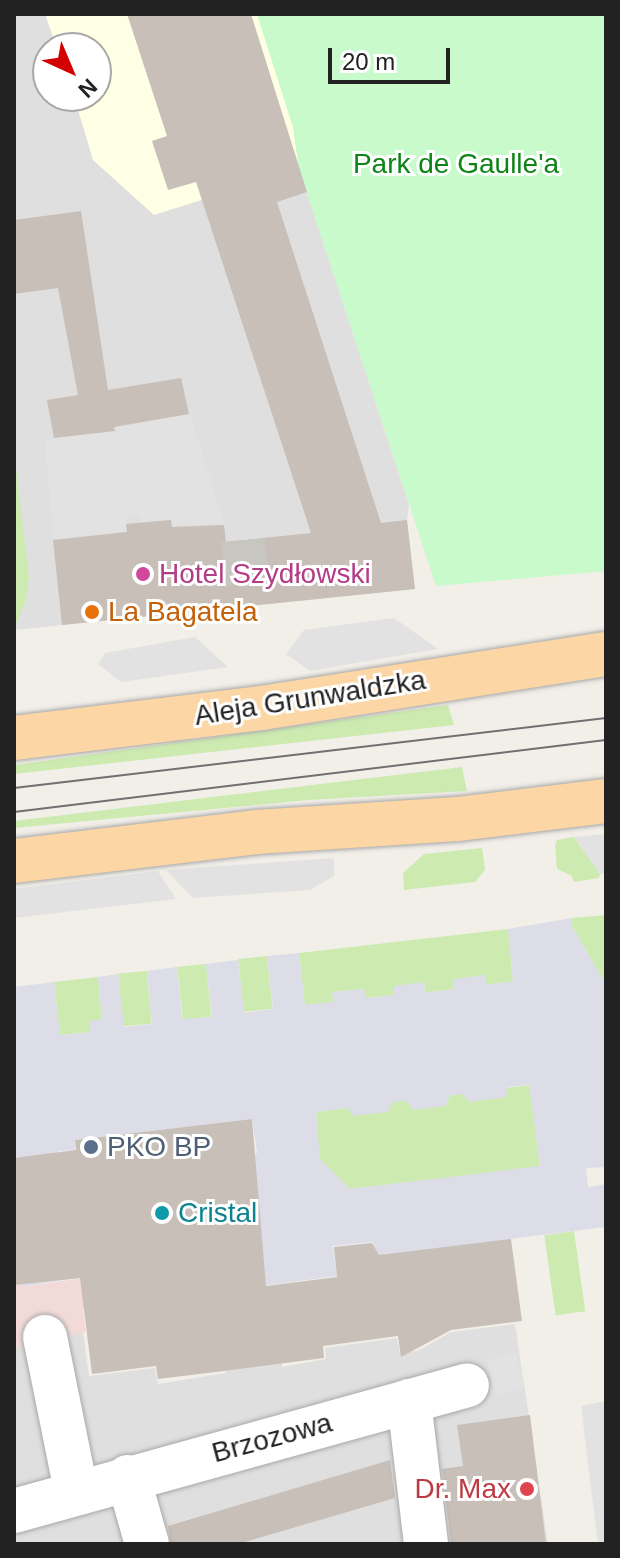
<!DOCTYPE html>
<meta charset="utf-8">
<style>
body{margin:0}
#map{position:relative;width:620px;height:1558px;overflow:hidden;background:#f2efe9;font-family:Helvetica,sans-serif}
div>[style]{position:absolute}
.residential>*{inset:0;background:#e0dfdf}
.commercial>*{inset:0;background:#f2dad9}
.education>*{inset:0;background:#ffffe5}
.grass>*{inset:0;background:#cdebb0;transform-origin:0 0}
.park>*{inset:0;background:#c8facc}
.parking>*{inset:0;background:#e2e2e2;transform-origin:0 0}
.plaza>*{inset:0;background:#dddde8}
.building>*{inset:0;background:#c7bfb8}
.minor-tunnel>*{height:44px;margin-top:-22px;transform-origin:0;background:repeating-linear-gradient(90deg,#c8c6c1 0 44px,transparent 0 66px)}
.roads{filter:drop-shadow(0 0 2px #a9a9a9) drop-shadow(0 0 2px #a9a9a9)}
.minor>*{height:44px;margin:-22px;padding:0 22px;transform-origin:22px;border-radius:22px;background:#fff}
.major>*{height:44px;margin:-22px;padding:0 22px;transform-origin:22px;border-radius:22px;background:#fcd6a4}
.tram>*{height:2px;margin:-1px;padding:0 1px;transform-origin:1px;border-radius:1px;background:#707070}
.dots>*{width:22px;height:22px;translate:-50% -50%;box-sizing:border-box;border:4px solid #fff;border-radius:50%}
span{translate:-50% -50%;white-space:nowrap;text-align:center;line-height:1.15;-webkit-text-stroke:6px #fff;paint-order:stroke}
.park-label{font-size:28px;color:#0c8416}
.hotel-label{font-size:28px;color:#b23c85}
.left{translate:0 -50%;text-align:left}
.food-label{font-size:28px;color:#c56008}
.street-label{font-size:28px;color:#222}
.service-label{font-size:28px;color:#4e5e75}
.culture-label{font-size:28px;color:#0d838f}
.health-label{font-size:28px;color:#be3a42}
.right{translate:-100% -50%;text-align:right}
.frame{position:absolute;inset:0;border:16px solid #222;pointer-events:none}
.north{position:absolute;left:32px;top:32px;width:80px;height:80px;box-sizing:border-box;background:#fff;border:2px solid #a7a7a7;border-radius:50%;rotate:136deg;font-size:22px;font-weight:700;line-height:32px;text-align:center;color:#222}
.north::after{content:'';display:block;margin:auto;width:28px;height:36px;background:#d40000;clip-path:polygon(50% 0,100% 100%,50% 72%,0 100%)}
.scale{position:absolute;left:328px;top:48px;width:122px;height:36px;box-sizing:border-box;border:4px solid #222;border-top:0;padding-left:10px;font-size:24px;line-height:28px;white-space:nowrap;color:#222;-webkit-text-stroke:6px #fff;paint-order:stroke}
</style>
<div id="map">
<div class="residential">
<div style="clip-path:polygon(14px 14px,45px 14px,57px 48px,48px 48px,48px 96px,74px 96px,93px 160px,299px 169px,409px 504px,407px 520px,415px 589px,14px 630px)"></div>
<div style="clip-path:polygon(515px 1324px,548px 1544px,14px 1544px,14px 1349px,83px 1332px,89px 1376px,155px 1368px,158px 1384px,226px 1373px,224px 1360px,281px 1354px,282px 1367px,326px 1359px,325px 1348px,397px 1338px,400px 1352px,418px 1351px,451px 1332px)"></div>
</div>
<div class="commercial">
<div style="clip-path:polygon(14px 1206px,23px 1287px,89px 1277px,94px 1307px,83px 1309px,86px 1332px,14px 1349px)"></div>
</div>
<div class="education">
<div style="clip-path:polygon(45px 14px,257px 14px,293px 127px,299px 169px,154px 215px,93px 160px,74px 96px,96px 96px,96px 48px,57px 48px)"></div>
</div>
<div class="grass">
<div style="clip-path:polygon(14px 451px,29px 577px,25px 604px,14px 628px)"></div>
<div style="clip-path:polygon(448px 705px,454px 725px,14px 774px,14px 765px)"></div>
<div style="clip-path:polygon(462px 767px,467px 791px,308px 800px,14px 828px,14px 821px)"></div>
<div style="clip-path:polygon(574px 837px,600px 874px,599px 878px,574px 882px,572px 876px,557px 869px,555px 845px,557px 840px)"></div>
<div style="clip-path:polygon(482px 848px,485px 870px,475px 882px,404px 890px,403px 873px,424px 854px)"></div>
<div style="clip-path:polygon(606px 915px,606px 985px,572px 926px,572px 918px)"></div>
<div style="clip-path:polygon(508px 929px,513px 981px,486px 985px,485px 976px,454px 989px,425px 993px,424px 983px,394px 987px,395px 995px,365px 998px,364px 989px,333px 992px,334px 1002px,305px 1006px,299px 953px)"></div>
<div style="left:267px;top:956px;width:53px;height:29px;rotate:84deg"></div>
<div style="left:206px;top:964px;width:53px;height:29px;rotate:84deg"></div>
<div style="left:147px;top:971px;width:53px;height:29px;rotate:85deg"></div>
<div style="clip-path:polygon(98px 977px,102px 1019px,91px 1032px,60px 1035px,54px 982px)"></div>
<div style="clip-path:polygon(530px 1085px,540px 1167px,350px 1189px,319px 1159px,316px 1112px,406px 1100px,445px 1106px,451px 1095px)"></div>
<div style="left:574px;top:1231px;width:81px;height:30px;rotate:82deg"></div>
</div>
<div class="park">
<div style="clip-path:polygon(257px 14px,606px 14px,606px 571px,436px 586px,299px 169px,293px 127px)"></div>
</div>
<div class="parking">
<div style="clip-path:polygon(190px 414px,224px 523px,172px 526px,171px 519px,142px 522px,140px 515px,126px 516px,127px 531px,53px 539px,45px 440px)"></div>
<div style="clip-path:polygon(394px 618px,438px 649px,310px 671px,286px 654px,304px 630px)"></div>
<div style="clip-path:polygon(195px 637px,228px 667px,121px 682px,98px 664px,105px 653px)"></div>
<div style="clip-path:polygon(606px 834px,606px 873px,600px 874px,574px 837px)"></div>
<div style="clip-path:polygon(334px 858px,334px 876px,310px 890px,193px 898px,166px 870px)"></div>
<div style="clip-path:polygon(158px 871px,176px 899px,14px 918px,14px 889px)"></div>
<div style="left:516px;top:1353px;width:36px;height:30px;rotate:76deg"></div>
<div style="clip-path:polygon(606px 1401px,606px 1544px,598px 1544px,581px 1406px)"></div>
</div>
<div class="plaza">
<div style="clip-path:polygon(evenodd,572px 918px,572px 926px,606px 985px,606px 1167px,586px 1168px,588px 1187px,606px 1184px,606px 1227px,375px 1256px,373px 1242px,333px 1246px,337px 1276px,225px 1291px,252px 1155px,257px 1153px,252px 1119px,75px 1140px,75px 1150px,59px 1151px,70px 1279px,22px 1287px,14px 1206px,14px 987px,54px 982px,60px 1035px,90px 1032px,90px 1021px,102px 1019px,98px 977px,118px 974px,124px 1027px,152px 1024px,147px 971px,177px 967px,182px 1019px,212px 1017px,206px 964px,238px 960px,244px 1013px,273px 1009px,267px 956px,299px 953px,305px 1005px,333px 1002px,332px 992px,364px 989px,366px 998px,394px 995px,394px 986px,424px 982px,425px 993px,453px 989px,453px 979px,485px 975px,487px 985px,513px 981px,508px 929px,572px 918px,529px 1085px,540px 1166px,350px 1189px,320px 1159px,316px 1112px,348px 1108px,353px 1116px,388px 1112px,393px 1102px,406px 1101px,413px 1110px,445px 1106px,451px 1095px,462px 1094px,469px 1102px,506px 1097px,508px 1087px,529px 1085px)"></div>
</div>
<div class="building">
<div style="clip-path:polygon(127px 14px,251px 14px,307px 192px,277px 202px,381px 523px,407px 520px,415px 589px,62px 625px,53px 540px,127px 532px,126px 524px,171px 520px,172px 527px,224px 525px,226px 542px,311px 533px,196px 182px,168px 190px,152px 141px,167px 136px)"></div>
<div style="clip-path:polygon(81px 211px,108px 390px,181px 378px,189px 414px,114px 427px,115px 431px,54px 438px,47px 400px,78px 395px,58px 288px,14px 294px,14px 220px)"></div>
<div style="clip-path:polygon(252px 1119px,266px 1286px,337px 1277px,334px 1247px,372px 1243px,379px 1255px,511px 1239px,522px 1321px,451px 1330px,401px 1357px,398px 1336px,323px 1346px,324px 1358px,224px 1371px,158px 1379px,156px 1366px,92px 1374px,80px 1278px,14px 1285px,14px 1158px,76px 1150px,75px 1140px)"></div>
<div style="clip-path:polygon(530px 1415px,546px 1544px,451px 1544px,442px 1469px,463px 1466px,457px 1425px)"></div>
<div style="clip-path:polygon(390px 1460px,395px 1498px,238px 1544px,171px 1544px,168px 1526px)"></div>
</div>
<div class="minor-tunnel">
<div style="left:243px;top:540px;width:65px;rotate:84.7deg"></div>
</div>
<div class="roads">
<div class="minor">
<div style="left:45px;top:1337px;width:157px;rotate:78.6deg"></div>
<div style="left:409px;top:1401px;width:144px;rotate:83.2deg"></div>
<div style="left:128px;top:1477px;width:70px;rotate:74.2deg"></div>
<div style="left:14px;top:1511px;width:470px;rotate:-15.5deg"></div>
</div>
<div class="major">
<div style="left:14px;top:738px;width:249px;rotate:-6.9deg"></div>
<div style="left:261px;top:708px;width:349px;rotate:-8.9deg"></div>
<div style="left:14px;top:861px;width:244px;rotate:-6.8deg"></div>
<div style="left:256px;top:832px;width:202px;rotate:-3.7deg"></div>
<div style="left:458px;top:819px;width:149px;rotate:-6.9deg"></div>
</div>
</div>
<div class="tram">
<div style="left:14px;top:788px;width:596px;rotate:-6.74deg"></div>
<div style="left:14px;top:812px;width:596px;rotate:-6.93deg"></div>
</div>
<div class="dots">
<div style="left:143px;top:574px;background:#d1479c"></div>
<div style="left:92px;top:612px;background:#e8710a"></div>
<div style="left:91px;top:1147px;background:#5c6f8a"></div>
<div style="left:162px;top:1213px;background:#0f9aa8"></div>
<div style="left:527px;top:1489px;background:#e0444e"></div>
</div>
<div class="park-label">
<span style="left:456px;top:164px">Park de Gaulle'a</span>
</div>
<div class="hotel-label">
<span class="left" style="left:159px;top:574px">Hotel Szydłowski</span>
</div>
<div class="food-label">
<span class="left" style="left:108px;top:612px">La Bagatela</span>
</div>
<div class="street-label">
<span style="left:310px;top:698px;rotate:-9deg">Aleja Grunwaldzka</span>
<span style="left:272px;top:1438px;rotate:-15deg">Brzozowa</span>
</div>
<div class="service-label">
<span class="left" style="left:107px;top:1147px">PKO BP</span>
</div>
<div class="culture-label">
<span class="left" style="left:178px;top:1213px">Cristal</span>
</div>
<div class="health-label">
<span class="right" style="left:511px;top:1489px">Dr. Max</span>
</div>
<div class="frame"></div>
<div class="north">N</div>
<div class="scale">20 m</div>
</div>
